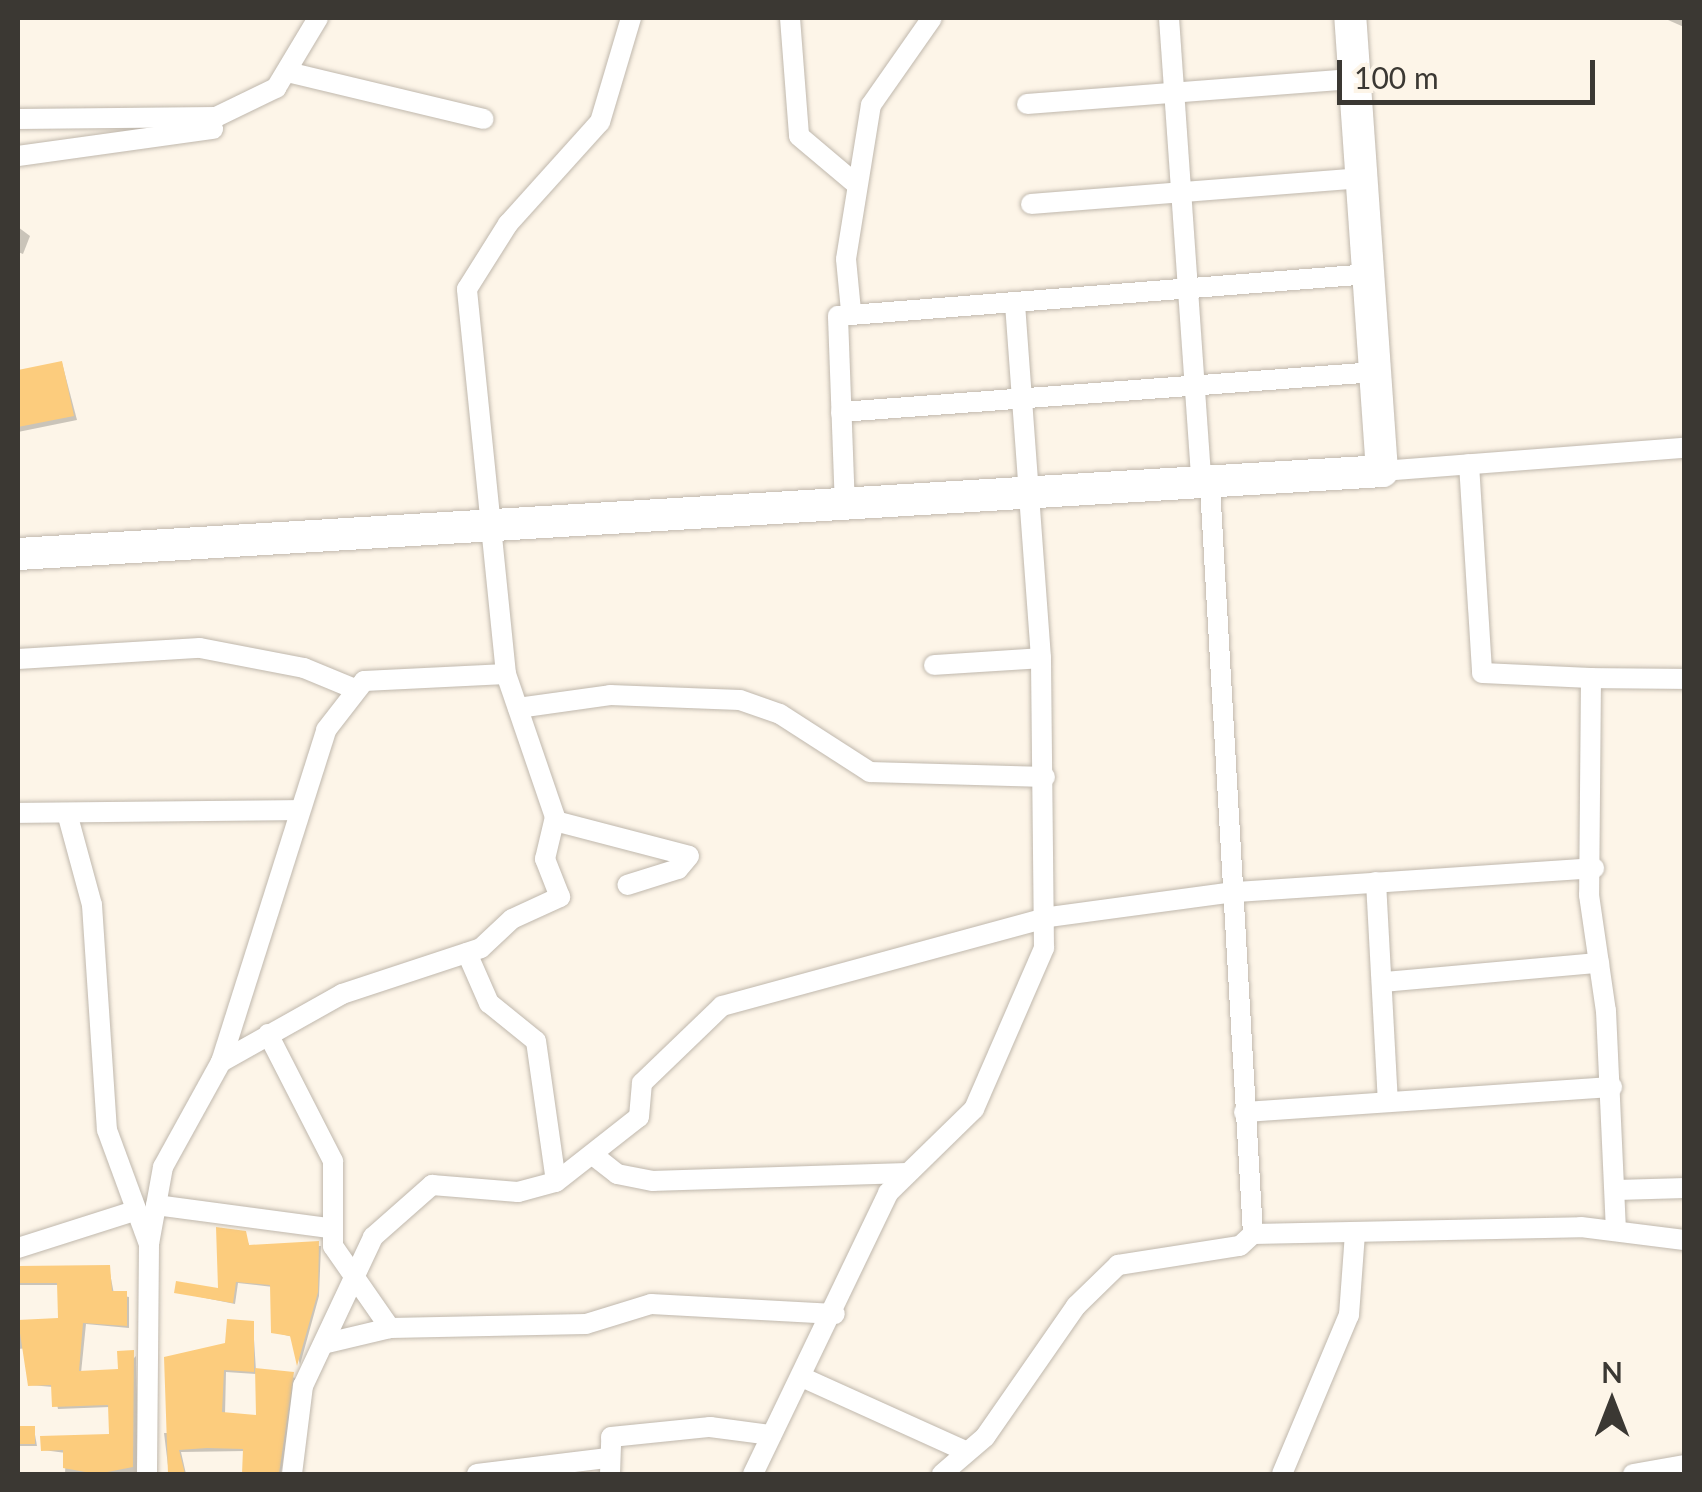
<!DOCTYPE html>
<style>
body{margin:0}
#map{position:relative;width:1702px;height:1492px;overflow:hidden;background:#fdf5e8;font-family:Lato,sans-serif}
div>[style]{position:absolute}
.shadow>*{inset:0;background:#0003}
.building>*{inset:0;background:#fccc7d;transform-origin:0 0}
.roads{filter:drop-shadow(0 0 2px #c0b8ad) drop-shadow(0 0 2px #c0b8ad)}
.street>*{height:20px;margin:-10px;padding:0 10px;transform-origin:10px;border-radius:10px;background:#fff}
.primary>*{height:32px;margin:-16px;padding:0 16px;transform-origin:16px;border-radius:16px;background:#fff}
span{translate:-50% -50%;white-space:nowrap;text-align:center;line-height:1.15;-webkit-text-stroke:8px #fdf5e8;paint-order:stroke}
.frame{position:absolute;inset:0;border:20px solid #3b3833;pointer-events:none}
.north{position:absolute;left:1562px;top:1352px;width:100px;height:100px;-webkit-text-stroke:8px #fdf5e8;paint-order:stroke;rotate:0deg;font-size:28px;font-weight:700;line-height:40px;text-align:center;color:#3b3833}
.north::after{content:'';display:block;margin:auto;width:35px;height:45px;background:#3b3833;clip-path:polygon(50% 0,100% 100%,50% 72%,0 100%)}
.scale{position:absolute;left:1337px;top:60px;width:258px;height:45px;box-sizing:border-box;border:5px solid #3b3833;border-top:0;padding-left:12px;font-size:30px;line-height:35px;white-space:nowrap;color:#3b3833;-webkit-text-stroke:8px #fdf5e8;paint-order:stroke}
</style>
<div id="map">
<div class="shadow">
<div style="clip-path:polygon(1684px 18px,1684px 27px,1668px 20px,1668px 18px)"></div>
<div style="clip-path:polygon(18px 227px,30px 236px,23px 254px,18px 252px)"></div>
<div style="clip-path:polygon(62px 363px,77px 420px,18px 432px,18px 373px)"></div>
<div style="clip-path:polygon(244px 1233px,250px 1247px,321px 1246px,319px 1296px,300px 1365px,293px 1337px,273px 1332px,273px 1287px,238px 1283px,235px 1304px,176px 1292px,220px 1290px)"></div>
<div style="clip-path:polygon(evenodd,109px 1268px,114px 1294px,129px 1297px,129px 1328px,86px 1324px,81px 1373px,120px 1372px,136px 1356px,139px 1474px,65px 1474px,66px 1453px,43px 1450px,112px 1436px,110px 1407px,58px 1409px,53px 1387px,30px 1385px,29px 1348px,18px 1349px,18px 1271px,109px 1268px,19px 1285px,60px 1285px,61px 1321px,20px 1322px,19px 1285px)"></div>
<div style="clip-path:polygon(evenodd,253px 1323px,256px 1371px,296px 1378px,281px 1474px,244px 1474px,246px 1451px,181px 1452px,186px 1474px,169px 1474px,164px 1433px,174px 1433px,227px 1345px,253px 1323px,226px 1372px,257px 1374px,259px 1417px,225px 1415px,226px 1372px)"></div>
<div style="clip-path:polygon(18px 1429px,34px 1429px,37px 1446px,18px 1446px)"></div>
</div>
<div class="building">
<div style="clip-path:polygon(62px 361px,74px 416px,18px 427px,18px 370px)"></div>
<div style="clip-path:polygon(216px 1227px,246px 1231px,249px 1245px,319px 1241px,318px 1292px,297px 1366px,290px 1336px,271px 1333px,270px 1285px,236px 1282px,233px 1303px,174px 1293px,176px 1281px,218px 1288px)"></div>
<div style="clip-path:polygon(110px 1265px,112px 1291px,127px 1291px,127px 1326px,83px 1323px,79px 1371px,118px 1369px,117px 1351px,134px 1350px,133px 1467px,97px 1474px,63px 1468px,63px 1450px,41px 1451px,40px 1436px,109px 1434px,108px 1405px,52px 1407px,51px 1385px,28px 1386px,18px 1320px,58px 1318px,57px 1283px,18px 1283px,18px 1266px)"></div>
<div style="clip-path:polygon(227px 1319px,254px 1321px,254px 1372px,224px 1370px,222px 1412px,256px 1415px,255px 1368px,294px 1372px,279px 1474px,242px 1474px,243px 1449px,207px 1448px,179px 1450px,185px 1474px,168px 1474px,164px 1357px,225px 1343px)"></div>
<div style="left:18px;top:1426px;width:17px;height:18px"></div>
</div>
<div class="roads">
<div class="street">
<div style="left:790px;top:18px;width:118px;rotate:85.6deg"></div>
<div style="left:799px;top:136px;width:75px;rotate:40.1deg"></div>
<div style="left:1169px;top:18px;width:468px;rotate:86deg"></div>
<div style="left:292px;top:73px;width:197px;rotate:13.5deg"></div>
<div style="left:1027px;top:104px;width:329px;rotate:-4.4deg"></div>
<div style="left:18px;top:119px;width:198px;rotate:-0.6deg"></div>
<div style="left:216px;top:117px;width:67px;rotate:-25.8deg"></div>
<div style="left:276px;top:88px;width:82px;rotate:-59deg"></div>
<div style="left:18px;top:156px;width:197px;rotate:-7.9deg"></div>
<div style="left:1031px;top:204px;width:332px;rotate:-4.5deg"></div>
<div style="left:851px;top:311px;width:52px;rotate:-95.5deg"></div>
<div style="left:846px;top:259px;width:156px;rotate:-80.8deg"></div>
<div style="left:871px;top:105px;width:106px;rotate:-55deg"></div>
<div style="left:841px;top:412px;width:536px;rotate:-4.28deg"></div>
<div style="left:1469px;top:464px;width:209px;rotate:86.4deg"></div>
<div style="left:1482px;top:673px;width:109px;rotate:2.6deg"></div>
<div style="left:1591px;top:678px;width:217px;rotate:90.5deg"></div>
<div style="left:1589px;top:895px;width:117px;rotate:81.7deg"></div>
<div style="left:1606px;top:1011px;width:218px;rotate:87.4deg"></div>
<div style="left:1382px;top:471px;width:303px;rotate:-4.4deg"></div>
<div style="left:1210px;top:486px;width:749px;rotate:86.71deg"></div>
<div style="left:1253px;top:1234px;width:328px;rotate:-1.2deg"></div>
<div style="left:1581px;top:1227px;width:104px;rotate:7.2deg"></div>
<div style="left:845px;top:508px;width:192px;rotate:-92.1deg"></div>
<div style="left:838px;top:316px;width:533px;rotate:-4.52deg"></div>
<div style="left:18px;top:659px;width:182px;rotate:-3.5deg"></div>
<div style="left:200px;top:648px;width:106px;rotate:10.9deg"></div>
<div style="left:304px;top:668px;width:55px;rotate:22.4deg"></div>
<div style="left:934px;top:665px;width:107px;rotate:-3.7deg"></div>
<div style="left:1591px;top:678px;width:93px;rotate:0.6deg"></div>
<div style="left:518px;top:708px;width:93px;rotate:-8deg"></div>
<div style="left:610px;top:695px;width:130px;rotate:2.2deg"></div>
<div style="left:740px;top:700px;width:42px;rotate:19.3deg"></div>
<div style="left:780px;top:714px;width:107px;rotate:32.8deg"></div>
<div style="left:870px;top:772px;width:175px;rotate:1.6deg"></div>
<div style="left:18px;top:813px;width:279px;rotate:-0.6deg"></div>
<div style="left:67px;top:813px;width:95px;rotate:74.8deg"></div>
<div style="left:92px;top:905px;width:225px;rotate:86.2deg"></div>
<div style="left:107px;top:1130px;width:121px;rotate:69.8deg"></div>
<div style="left:555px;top:821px;width:138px;rotate:14.6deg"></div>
<div style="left:689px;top:856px;width:17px;rotate:130deg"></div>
<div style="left:678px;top:869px;width:53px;rotate:162.6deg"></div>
<div style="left:1376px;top:882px;width:220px;rotate:86.9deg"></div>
<div style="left:467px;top:953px;width:55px;rotate:66.3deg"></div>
<div style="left:489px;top:1003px;width:60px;rotate:39deg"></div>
<div style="left:536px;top:1041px;width:142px;rotate:81.9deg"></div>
<div style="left:1384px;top:982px;width:216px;rotate:-5.1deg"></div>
<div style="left:268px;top:1034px;width:143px;rotate:62.9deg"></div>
<div style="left:333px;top:1161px;width:85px;rotate:90deg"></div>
<div style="left:333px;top:1246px;width:100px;rotate:55.2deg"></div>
<div style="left:221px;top:1062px;width:139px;rotate:-29.3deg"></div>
<div style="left:342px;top:994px;width:146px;rotate:-18.3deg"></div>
<div style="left:481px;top:948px;width:42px;rotate:-43.1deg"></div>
<div style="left:512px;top:919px;width:53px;rotate:-24.6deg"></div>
<div style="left:560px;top:897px;width:41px;rotate:-111.5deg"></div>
<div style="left:545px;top:859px;width:43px;rotate:-76.6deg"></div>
<div style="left:555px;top:817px;width:151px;rotate:-108.9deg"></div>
<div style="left:1244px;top:1112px;width:369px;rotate:-3.9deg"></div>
<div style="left:593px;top:1155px;width:31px;rotate:38deg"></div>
<div style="left:617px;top:1174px;width:37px;rotate:11deg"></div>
<div style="left:653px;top:1181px;width:252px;rotate:-1.8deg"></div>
<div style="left:1618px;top:1190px;width:66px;rotate:-1.7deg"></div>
<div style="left:156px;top:1205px;width:175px;rotate:7.6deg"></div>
<div style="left:18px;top:1248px;width:122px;rotate:-17.7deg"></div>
<div style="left:327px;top:1343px;width:65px;rotate:-13.4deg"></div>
<div style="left:390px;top:1328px;width:196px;rotate:-1.2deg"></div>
<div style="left:586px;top:1324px;width:68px;rotate:-17.1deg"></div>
<div style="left:651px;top:1304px;width:184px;rotate:3.1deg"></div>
<div style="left:806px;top:1379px;width:172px;rotate:24.3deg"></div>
<div style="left:147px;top:1474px;width:230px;rotate:-89.5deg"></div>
<div style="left:149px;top:1244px;width:78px;rotate:-79.7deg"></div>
<div style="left:163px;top:1167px;width:120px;rotate:-61.1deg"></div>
<div style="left:221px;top:1062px;width:348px;rotate:-72.4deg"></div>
<div style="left:326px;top:730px;width:62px;rotate:-52.2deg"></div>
<div style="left:364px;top:681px;width:142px;rotate:-2.8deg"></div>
<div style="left:506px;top:674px;width:387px;rotate:-95.8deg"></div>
<div style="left:467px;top:289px;width:77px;rotate:-57.8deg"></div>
<div style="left:508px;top:224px;width:137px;rotate:-48deg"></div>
<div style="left:600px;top:122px;width:109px;rotate:-73.4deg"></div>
<div style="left:292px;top:1474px;width:89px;rotate:-82.9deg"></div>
<div style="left:303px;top:1386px;width:165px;rotate:-64.8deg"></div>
<div style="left:373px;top:1237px;width:79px;rotate:-41.4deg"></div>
<div style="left:432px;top:1185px;width:86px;rotate:4.7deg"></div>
<div style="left:518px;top:1192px;width:39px;rotate:-15deg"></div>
<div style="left:556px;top:1182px;width:105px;rotate:-38.1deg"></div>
<div style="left:639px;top:1117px;width:34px;rotate:-85deg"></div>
<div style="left:642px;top:1083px;width:111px;rotate:-43.9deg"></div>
<div style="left:722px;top:1006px;width:339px;rotate:-15.2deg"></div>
<div style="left:1049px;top:917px;width:188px;rotate:-7.7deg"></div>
<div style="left:1235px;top:892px;width:360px;rotate:-3.8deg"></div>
<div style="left:477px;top:1474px;width:132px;rotate:-7deg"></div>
<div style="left:610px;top:1474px;width:37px;rotate:-88deg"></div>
<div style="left:611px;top:1437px;width:100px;rotate:-5.8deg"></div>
<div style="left:710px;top:1427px;width:62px;rotate:7.5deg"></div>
<div style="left:753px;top:1474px;width:312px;rotate:-64.3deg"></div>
<div style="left:888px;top:1193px;width:120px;rotate:-44.3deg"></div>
<div style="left:974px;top:1109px;width:176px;rotate:-66.5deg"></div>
<div style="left:1044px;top:948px;width:290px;rotate:-90.6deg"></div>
<div style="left:1041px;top:658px;width:357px;rotate:-94.2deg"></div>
<div style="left:942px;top:1474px;width:57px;rotate:-40.7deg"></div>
<div style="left:985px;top:1437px;width:160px;rotate:-55.2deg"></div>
<div style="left:1076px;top:1306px;width:59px;rotate:-44.3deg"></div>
<div style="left:1118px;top:1265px;width:123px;rotate:-8.9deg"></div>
<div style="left:1240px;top:1246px;width:18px;rotate:-43deg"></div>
<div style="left:1282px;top:1474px;width:173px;rotate:-67.2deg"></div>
<div style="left:1349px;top:1315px;width:82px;rotate:-85.8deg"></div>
<div style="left:1633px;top:1474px;width:52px;rotate:-10deg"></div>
</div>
<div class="primary">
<div style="left:18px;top:554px;width:1367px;rotate:-3.48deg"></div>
<div style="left:1382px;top:471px;width:454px;rotate:-94deg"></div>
</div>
</div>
<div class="frame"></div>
<div class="north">N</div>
<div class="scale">100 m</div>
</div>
